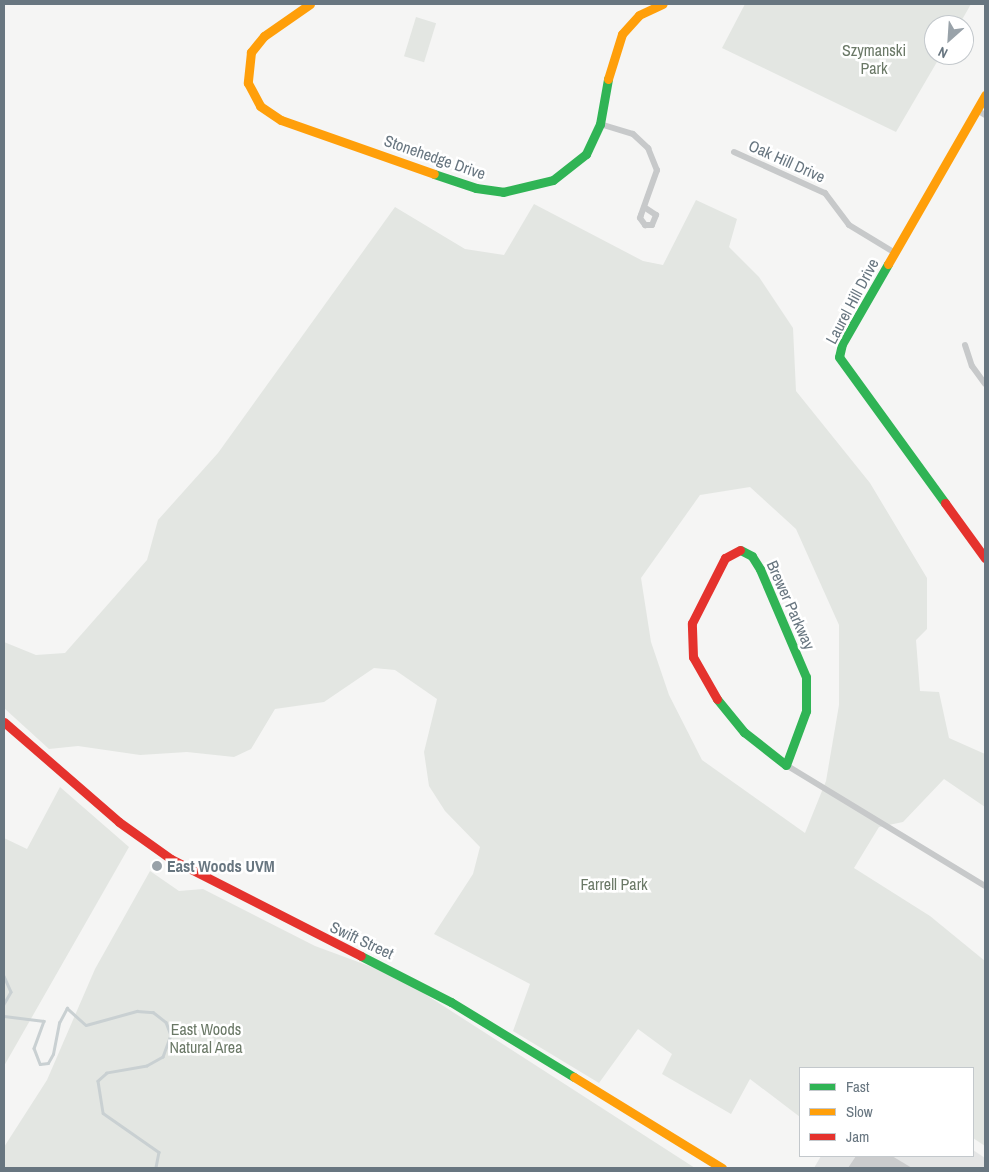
<!DOCTYPE html>
<style>
body{margin:0}
#map{position:relative;width:989px;height:1172px;overflow:hidden;background:#f5f5f4;font-family:"Archivo Narrow",sans-serif}
div>[style]{position:absolute}
.built>*{inset:0;background:#e4e5e5}
.green>*{inset:0;background:#e3e6e2;transform-origin:0 0}
.stream>*{height:2.5px;margin:-1.25px;padding:0 1.25px;transform-origin:1.25px;border-radius:1.25px;background:#c9d0d2}
.building>*{inset:0;background:#cbcccd}
.street>*{height:6px;margin:-3px;padding:0 3px;transform-origin:3px;border-radius:3px;background:#c7c9ca}
.fast>*{height:9px;margin:-4.5px;padding:0 4.5px;transform-origin:4.5px;border-radius:4.5px;background:#30b455}
.slow>*{height:9px;margin:-4.5px;padding:0 4.5px;transform-origin:4.5px;border-radius:4.5px;background:#ff9f0a}
.jam>*{height:9px;margin:-4.5px;padding:0 4.5px;transform-origin:4.5px;border-radius:4.5px;background:#e5322d}
.dots>*{width:14px;height:14px;translate:-50% -50%;box-sizing:border-box;border:2px solid #fff;border-radius:50%}
span{translate:-50% -50%;white-space:nowrap;text-align:center;line-height:1.15;-webkit-text-stroke:5px #fff;paint-order:stroke}
.park-label{font-size:16px;color:#6a7866}
.street-label{font-size:16px;color:#687680}
.poi-label{font-size:16px;color:#687680;font-weight:700}
.left{translate:0 -50%;text-align:left}
.frame{position:absolute;inset:0;border:5px solid #687680;pointer-events:none}
.legend{position:absolute;left:799px;top:1067px;width:175px;height:90px;box-sizing:border-box;background:#fff;border:1px solid #c3c8cc;margin:0;padding:6px 9px;list-style:none;font-size:15px;color:#687680}
.legend li{display:flex;align-items:center;gap:10px;height:25px}
.legend b{width:25px;border:1px solid #c3c8cc}
.north{position:absolute;left:924px;top:15px;width:50px;height:50px;box-sizing:border-box;background:#fff;border:1px solid #c3c8cc;border-radius:50%;rotate:206deg;font-size:14px;font-weight:700;line-height:20px;text-align:center;color:#687680}
.north::after{content:'';display:block;margin:auto;width:18px;height:22px;background:#99a2a9;clip-path:polygon(50% 0,100% 100%,50% 72%,0 100%)}
</style>
<div id="map">
<div class="built">
<div style="clip-path:polygon(973px 1150px,985px 1158px,985px 1168px,814px 1168px,821px 1156px,973px 1156px)"></div>
</div>
<div class="green">
<div style="clip-path:polygon(745px 4px,971px 4px,959px 25px,934px 25px,934px 55px,941px 55px,896px 132px,722px 48px)"></div>
<div style="left:416px;top:17px;width:21px;height:41px;rotate:17deg"></div>
<div style="clip-path:polygon(evenodd,696px 200px,737px 219px,729px 247px,759px 277px,793px 328px,796px 391px,870px 483px,927px 578px,927px 629px,916px 640px,920px 691px,939px 692px,949px 738px,985px 754px,985px 807px,944px 779px,903px 822px,879px 827px,854px 868px,930px 916px,985px 961px,985px 1146px,973px 1138px,973px 1068px,800px 1068px,800px 1117px,750px 1079px,731px 1114px,662px 1074px,672px 1054px,638px 1029px,599px 1083px,513px 1031px,530px 984px,434px 934px,473px 874px,480px 847px,445px 811px,429px 786px,424px 752px,437px 699px,395px 670px,374px 668px,324px 702px,275px 709px,251px 749px,234px 757px,187px 752px,140px 755px,78px 746px,49px 749px,4px 708px,4px 642px,36px 655px,65px 653px,147px 560px,158px 520px,218px 453px,395px 207px,465px 249px,504px 255px,534px 204px,643px 261px,663px 265px,696px 200px,750px 487px,796px 529px,839px 625px,839px 705px,826px 781px,805px 833px,702px 760px,669px 695px,651px 642px,641px 578px,700px 495px,750px 487px)"></div>
<div style="clip-path:polygon(60px 787px,129px 847px,4px 1066px,4px 838px,27px 849px)"></div>
<div style="clip-path:polygon(150px 871px,179px 891px,203px 889px,315px 946px,380px 970px,414px 987px,695px 1168px,4px 1168px,4px 1147px,47px 1080px,95px 969px)"></div>
</div>
<div class="stream">
<div style="left:4px;top:976px;width:17px;rotate:66deg"></div>
<div style="left:11px;top:992px;width:14px;rotate:120deg"></div>
<div style="left:4px;top:1016px;width:40px;rotate:7.1deg"></div>
<div style="left:44px;top:1021px;width:29px;rotate:110deg"></div>
<div style="left:34px;top:1048px;width:17px;rotate:69deg"></div>
<div style="left:40px;top:1064px;width:8px;rotate:-7deg"></div>
<div style="left:48px;top:1063px;width:10px;rotate:-61deg"></div>
<div style="left:53px;top:1054px;width:32px;rotate:-79deg"></div>
<div style="left:59px;top:1023px;width:17px;rotate:-62deg"></div>
<div style="left:67px;top:1008px;width:25px;rotate:42deg"></div>
<div style="left:86px;top:1025px;width:53px;rotate:-15.4deg"></div>
<div style="left:137px;top:1011px;width:16px;rotate:4deg"></div>
<div style="left:153px;top:1012px;width:16px;rotate:38deg"></div>
<div style="left:166px;top:1022px;width:14px;rotate:69deg"></div>
<div style="left:171px;top:1035px;width:23px;rotate:110deg"></div>
<div style="left:163px;top:1057px;width:18px;rotate:151deg"></div>
<div style="left:147px;top:1066px;width:41px;rotate:170.1deg"></div>
<div style="left:107px;top:1073px;width:12px;rotate:138deg"></div>
<div style="left:98px;top:1081px;width:32px;rotate:81deg"></div>
<div style="left:103px;top:1113px;width:68px;rotate:34.9deg"></div>
<div style="left:159px;top:1152px;width:16px;rotate:101deg"></div>
</div>
<div class="building">
<div style="clip-path:polygon(856px 1156px,892px 1156px,912px 1168px,848px 1168px)"></div>
</div>
<div class="street">
<div style="left:977px;top:110px;width:9px;rotate:32deg"></div>
<div style="left:600px;top:124px;width:34px;rotate:17deg"></div>
<div style="left:633px;top:134px;width:21px;rotate:43deg"></div>
<div style="left:648px;top:148px;width:24px;rotate:68deg"></div>
<div style="left:657px;top:170px;width:48px;rotate:109.6deg"></div>
<div style="left:641px;top:215px;width:3px;rotate:108deg"></div>
<div style="left:640px;top:218px;width:9px;rotate:54deg"></div>
<div style="left:645px;top:225px;width:7px"></div>
<div style="left:652px;top:225px;width:11px;rotate:-68deg"></div>
<div style="left:656px;top:215px;width:14px;rotate:-146deg"></div>
<div style="left:734px;top:152px;width:100px;rotate:24.3deg"></div>
<div style="left:825px;top:193px;width:40px;rotate:53deg"></div>
<div style="left:849px;top:225px;width:54px;rotate:31.3deg"></div>
<div style="left:965px;top:345px;width:22px;rotate:72deg"></div>
<div style="left:972px;top:366px;width:22px;rotate:54deg"></div>
<div style="left:786px;top:765px;width:233px;rotate:31.3deg"></div>
</div>
<div class="fast">
<div style="left:434px;top:174px;width:44px;rotate:18.4deg"></div>
<div style="left:476px;top:188px;width:27px;rotate:8deg"></div>
<div style="left:503px;top:192px;width:51px;rotate:-13.5deg"></div>
<div style="left:553px;top:180px;width:42px;rotate:-38.2deg"></div>
<div style="left:586px;top:154px;width:33px;rotate:-65deg"></div>
<div style="left:600px;top:124px;width:46px;rotate:-79.9deg"></div>
<div style="left:888px;top:264px;width:92px;rotate:119.9deg"></div>
<div style="left:842px;top:344px;width:13px;rotate:103deg"></div>
<div style="left:839px;top:357px;width:180px;rotate:54deg"></div>
<div style="left:717px;top:699px;width:43px;rotate:50.7deg"></div>
<div style="left:744px;top:732px;width:53px;rotate:38.2deg"></div>
<div style="left:786px;top:765px;width:58px;rotate:-69.7deg"></div>
<div style="left:806px;top:711px;width:34px;rotate:-90deg"></div>
<div style="left:806px;top:677px;width:117px;rotate:-113.1deg"></div>
<div style="left:760px;top:569px;width:15px;rotate:-122deg"></div>
<div style="left:752px;top:556px;width:13px;rotate:-153deg"></div>
<div style="left:361px;top:956px;width:101px;rotate:27.1deg"></div>
<div style="left:451px;top:1002px;width:144px;rotate:31.4deg"></div>
</div>
<div class="slow">
<div style="left:310px;top:4px;width:56px;rotate:145.2deg"></div>
<div style="left:264px;top:36px;width:21px;rotate:129deg"></div>
<div style="left:251px;top:52px;width:31px;rotate:96deg"></div>
<div style="left:248px;top:83px;width:26px;rotate:62deg"></div>
<div style="left:260px;top:106px;width:25px;rotate:34deg"></div>
<div style="left:281px;top:120px;width:162px;rotate:19.4deg"></div>
<div style="left:608px;top:79px;width:47px;rotate:-72.7deg"></div>
<div style="left:622px;top:34px;width:25px;rotate:-48deg"></div>
<div style="left:639px;top:15px;width:26px;rotate:-25deg"></div>
<div style="left:888px;top:264px;width:195px;rotate:-60.1deg"></div>
<div style="left:574px;top:1077px;width:174px;rotate:31.6deg"></div>
</div>
<div class="jam">
<div style="left:945px;top:503px;width:68px;rotate:54deg"></div>
<div style="left:717px;top:699px;width:48px;rotate:-119.7deg"></div>
<div style="left:693px;top:657px;width:34px;rotate:-92deg"></div>
<div style="left:692px;top:623px;width:73px;rotate:-63.1deg"></div>
<div style="left:725px;top:558px;width:17px;rotate:-28deg"></div>
<div style="left:4px;top:722px;width:152px;rotate:41deg"></div>
<div style="left:119px;top:822px;width:64px;rotate:35.4deg"></div>
<div style="left:171px;top:859px;width:213px;rotate:27deg"></div>
</div>
<div class="dots">
<div style="left:157px;top:866px;background:#99a2a9"></div>
</div>
<div class="park-label">
<span style="left:874px;top:59px">Szymanski<br>Park</span>
<span style="left:614px;top:884px">Farrell Park</span>
<span style="left:206px;top:1038px">East Woods<br>Natural Area</span>
</div>
<div class="street-label">
<span style="left:435px;top:157px;rotate:19deg">Stonehedge Drive</span>
<span style="left:787px;top:161px;rotate:24deg">Oak Hill Drive</span>
<span style="left:852px;top:301px;rotate:-62deg">Laurel Hill Drive</span>
<span style="left:791px;top:605px;rotate:66deg">Brewer Parkway</span>
<span style="left:362px;top:940px;rotate:25deg">Swift Street</span>
</div>
<div class="poi-label">
<span class="left" style="left:167px;top:866px">East Woods UVM</span>
</div>
<div class="frame"></div>
<ul class="legend">
<li><b style="height:6px;background:#30b455"></b>Fast</li>
<li><b style="height:6px;background:#ff9f0a"></b>Slow</li>
<li><b style="height:6px;background:#e5322d"></b>Jam</li>
</ul>
<div class="north">N</div>
</div>
